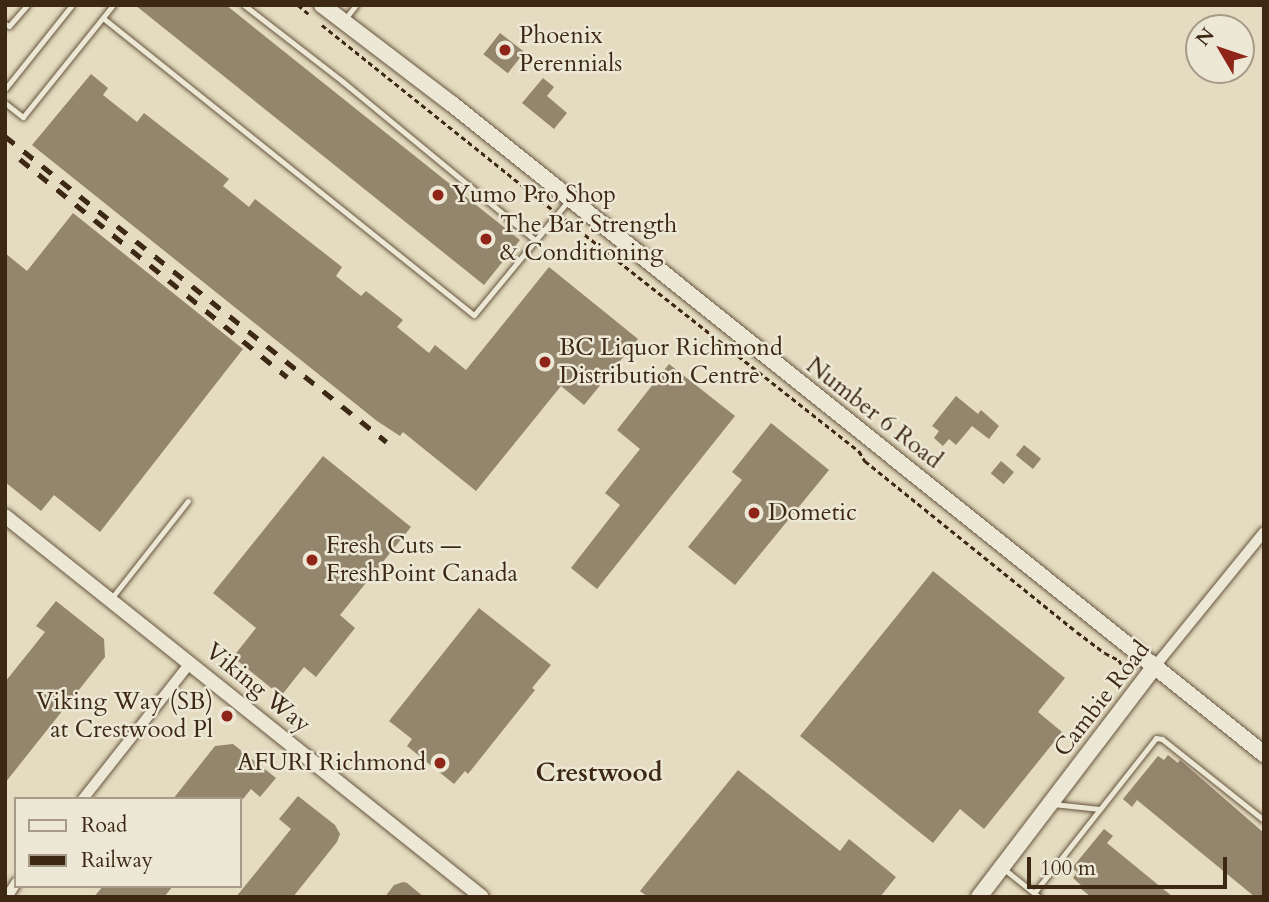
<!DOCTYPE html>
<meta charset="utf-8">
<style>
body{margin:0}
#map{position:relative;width:1269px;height:902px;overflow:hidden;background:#e4dbc0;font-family:Cardo,serif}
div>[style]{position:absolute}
.building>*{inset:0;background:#94856d;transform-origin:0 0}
.path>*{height:2.5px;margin-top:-1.25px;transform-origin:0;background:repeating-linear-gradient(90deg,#3d2813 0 5px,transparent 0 8.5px)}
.roads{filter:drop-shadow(0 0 2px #67553e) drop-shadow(0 0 2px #67553e)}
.service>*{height:5px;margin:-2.5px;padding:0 2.5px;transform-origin:2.5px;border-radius:2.5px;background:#ede8d6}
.minor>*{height:10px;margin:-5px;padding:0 5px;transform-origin:5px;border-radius:5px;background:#ede8d6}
.tertiary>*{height:14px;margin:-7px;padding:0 7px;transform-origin:7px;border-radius:7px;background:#ede8d6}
.secondary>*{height:16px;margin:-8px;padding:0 8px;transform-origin:8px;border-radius:8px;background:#ede8d6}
.rail>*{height:4.5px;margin-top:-2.25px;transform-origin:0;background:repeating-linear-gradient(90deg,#3d2813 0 12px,transparent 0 24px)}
.dots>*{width:19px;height:19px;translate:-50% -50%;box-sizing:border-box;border:4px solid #ede8d6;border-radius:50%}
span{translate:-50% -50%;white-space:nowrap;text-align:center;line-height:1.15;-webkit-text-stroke:5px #ede8d6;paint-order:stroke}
.poi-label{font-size:24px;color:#3d2813}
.left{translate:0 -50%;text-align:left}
.right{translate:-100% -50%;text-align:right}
.street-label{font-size:24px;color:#3d2813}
.neighbourhood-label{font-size:26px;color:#3d2813;font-weight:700}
.frame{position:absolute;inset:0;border:7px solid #3d2813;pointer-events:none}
.legend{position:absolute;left:14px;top:797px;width:228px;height:91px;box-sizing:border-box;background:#ede8d6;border:2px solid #a79b88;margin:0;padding:9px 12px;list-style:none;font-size:21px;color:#3d2813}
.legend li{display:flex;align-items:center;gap:14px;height:35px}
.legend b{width:35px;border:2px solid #a79b88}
.north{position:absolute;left:1185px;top:14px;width:70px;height:70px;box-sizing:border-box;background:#ede8d6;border:2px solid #a79b88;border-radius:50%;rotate:309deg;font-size:19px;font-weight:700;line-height:28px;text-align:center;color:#3d2813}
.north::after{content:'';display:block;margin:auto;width:24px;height:32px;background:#8f2418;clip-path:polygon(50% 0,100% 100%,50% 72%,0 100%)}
.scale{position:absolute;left:1027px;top:857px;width:200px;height:32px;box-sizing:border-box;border:4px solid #3d2813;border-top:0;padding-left:9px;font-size:21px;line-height:24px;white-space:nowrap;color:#3d2813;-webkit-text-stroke:5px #ede8d6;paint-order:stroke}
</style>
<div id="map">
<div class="building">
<div style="clip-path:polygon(135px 5px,226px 5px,520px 240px,484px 285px)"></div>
<div style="left:500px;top:33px;width:31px;height:27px;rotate:38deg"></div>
<div style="clip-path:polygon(91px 74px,108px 88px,103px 95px,137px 122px,144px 113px,229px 179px,223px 186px,249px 207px,255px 199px,342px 267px,336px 276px,361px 296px,366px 291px,403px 320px,397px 327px,429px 353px,435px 345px,466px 370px,549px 267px,638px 339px,584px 405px,561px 386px,476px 491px,403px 432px,400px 436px,377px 421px,32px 145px)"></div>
<div style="clip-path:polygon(543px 78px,554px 87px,547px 96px,567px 113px,554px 129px,522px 103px)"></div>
<div style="clip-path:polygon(73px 213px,243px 349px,100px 532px,54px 495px,41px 511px,5px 482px,5px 253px,27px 271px)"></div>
<div style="clip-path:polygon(669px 364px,735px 416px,597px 589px,571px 568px,620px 505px,605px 493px,640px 449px,617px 430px)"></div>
<div style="clip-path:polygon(956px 396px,978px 414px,981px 410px,999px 426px,989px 439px,972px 426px,956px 445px,949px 439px,943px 446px,934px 438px,939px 431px,932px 426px)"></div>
<div style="clip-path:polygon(771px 423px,829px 470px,735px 585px,688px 547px,742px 480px,732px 472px)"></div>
<div style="left:1024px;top:445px;width:22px;height:13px;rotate:39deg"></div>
<div style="clip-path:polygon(323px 456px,411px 527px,340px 615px,355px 628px,316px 677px,304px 667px,281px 696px,233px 657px,256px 628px,213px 593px)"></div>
<div style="left:1001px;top:461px;width:17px;height:16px;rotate:40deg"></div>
<div style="clip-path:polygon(933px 571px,1065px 678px,1038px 712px,1062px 732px,984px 829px,960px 809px,933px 843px,800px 736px)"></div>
<div style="clip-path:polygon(56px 601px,104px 639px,105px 657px,5px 783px,5px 682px,45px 632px,36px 626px)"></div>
<div style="clip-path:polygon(479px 608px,551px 665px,532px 688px,535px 690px,468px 774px,465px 771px,454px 784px,407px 746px,412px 739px,389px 721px)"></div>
<div style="clip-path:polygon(233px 744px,276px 778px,260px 797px,251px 789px,243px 799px,173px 799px,215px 746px)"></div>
<div style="clip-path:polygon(1168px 755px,1178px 763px,1180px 760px,1264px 833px,1264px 897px,1255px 897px,1137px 800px,1132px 807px,1123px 799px,1158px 756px,1164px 760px)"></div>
<div style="clip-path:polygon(738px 770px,840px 851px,849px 839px,896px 877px,880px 897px,648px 897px,640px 891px)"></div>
<div style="clip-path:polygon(298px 796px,335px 825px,340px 834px,337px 842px,293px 897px,236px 897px,291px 829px,279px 819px)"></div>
<div style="clip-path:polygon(1104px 829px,1113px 836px,1107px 843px,1173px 897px,1091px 897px,1080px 888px,1082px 886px,1073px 878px,1077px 872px,1072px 868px)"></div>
<div style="clip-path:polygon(403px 882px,407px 883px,424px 897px,385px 897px,394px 885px)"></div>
<div style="clip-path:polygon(103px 886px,173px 886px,164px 897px,94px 897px)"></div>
</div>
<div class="path">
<div style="left:298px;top:5px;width:17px;rotate:40deg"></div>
<div style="left:322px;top:25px;width:295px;rotate:38.7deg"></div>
<div style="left:565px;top:219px;width:375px;rotate:38.3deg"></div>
<div style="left:859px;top:451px;width:12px;rotate:59deg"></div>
<div style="left:865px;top:461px;width:272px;rotate:38.9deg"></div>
<div style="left:1077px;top:632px;width:35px;rotate:37deg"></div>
<div style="left:1105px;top:653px;width:16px;rotate:27deg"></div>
<div style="left:1119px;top:660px;width:10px;rotate:61deg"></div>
</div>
<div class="roads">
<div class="service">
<div style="left:244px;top:5px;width:124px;rotate:37.8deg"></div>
<div style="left:342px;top:81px;width:250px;rotate:39.5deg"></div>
<div style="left:103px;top:18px;width:475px;rotate:38.7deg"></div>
<div style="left:474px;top:315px;width:148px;rotate:-50.5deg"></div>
<div style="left:345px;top:19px;width:18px;rotate:-52deg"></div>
<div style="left:5px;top:24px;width:4px;rotate:27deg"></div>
<div style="left:9px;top:26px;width:28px;rotate:-49deg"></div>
<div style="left:5px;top:89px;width:107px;rotate:-51.4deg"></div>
<div style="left:5px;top:103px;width:23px;rotate:38deg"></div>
<div style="left:23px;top:117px;width:144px;rotate:-51.2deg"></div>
<div style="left:110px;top:600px;width:126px;rotate:-51.8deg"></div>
<div style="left:1053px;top:804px;width:47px;rotate:6.1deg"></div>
<div style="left:1004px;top:869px;width:45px;rotate:38.7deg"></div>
<div style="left:1034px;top:893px;width:197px;rotate:-51.8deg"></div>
<div style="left:1156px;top:738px;width:6px;rotate:9deg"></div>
<div style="left:1162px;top:739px;width:130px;rotate:38.5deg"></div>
</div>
<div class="minor">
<div style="left:1156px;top:665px;width:171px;rotate:-50.9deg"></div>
<div style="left:83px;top:799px;width:173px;rotate:-51.8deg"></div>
<div style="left:7px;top:897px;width:17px;rotate:-57deg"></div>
</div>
<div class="tertiary">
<div style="left:5px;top:516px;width:610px;rotate:38.62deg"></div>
</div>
<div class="secondary">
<div style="left:322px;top:5px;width:163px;rotate:37.3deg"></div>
<div style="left:452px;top:104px;width:1040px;rotate:38.68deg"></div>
<div style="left:979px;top:897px;width:292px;rotate:-52.7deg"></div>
</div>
</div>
<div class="rail">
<div style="left:5px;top:136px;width:489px;rotate:38.7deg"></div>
<div style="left:20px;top:159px;width:345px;rotate:39.2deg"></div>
</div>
<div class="dots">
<div style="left:505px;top:50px;background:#8f2418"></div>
<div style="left:438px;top:195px;background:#8f2418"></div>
<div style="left:486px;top:239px;background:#8f2418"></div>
<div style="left:545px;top:362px;background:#8f2418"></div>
<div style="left:754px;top:513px;background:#8f2418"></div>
<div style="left:312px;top:560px;background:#8f2418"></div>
<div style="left:227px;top:716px;background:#8f2418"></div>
<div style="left:440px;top:763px;background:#8f2418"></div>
</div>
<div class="poi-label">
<span class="left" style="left:519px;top:50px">Phoenix<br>Perennials</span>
<span class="left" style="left:452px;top:195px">Yumo Pro Shop</span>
<span class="left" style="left:500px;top:239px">The Bar Strength<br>&amp; Conditioning</span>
<span class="left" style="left:559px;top:362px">BC Liquor Richmond<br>Distribution Centre</span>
<span class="left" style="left:768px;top:513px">Dometic</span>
<span class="left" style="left:326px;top:560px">Fresh Cuts —<br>FreshPoint Canada</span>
<span class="right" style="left:213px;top:716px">Viking Way (SB)<br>at Crestwood Pl</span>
<span class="right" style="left:426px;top:763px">AFURI Richmond</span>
</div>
<div class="street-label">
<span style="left:874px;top:413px;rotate:38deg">Number 6 Road</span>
<span style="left:258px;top:688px;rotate:39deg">Viking Way</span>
<span style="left:1102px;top:699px;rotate:-52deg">Cambie Road</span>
</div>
<div class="neighbourhood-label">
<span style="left:599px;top:773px">Crestwood</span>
</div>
<div class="frame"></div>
<ul class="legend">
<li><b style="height:9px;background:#ede8d6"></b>Road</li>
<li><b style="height:9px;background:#3d2813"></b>Railway</li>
</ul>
<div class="north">N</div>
<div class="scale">100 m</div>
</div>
